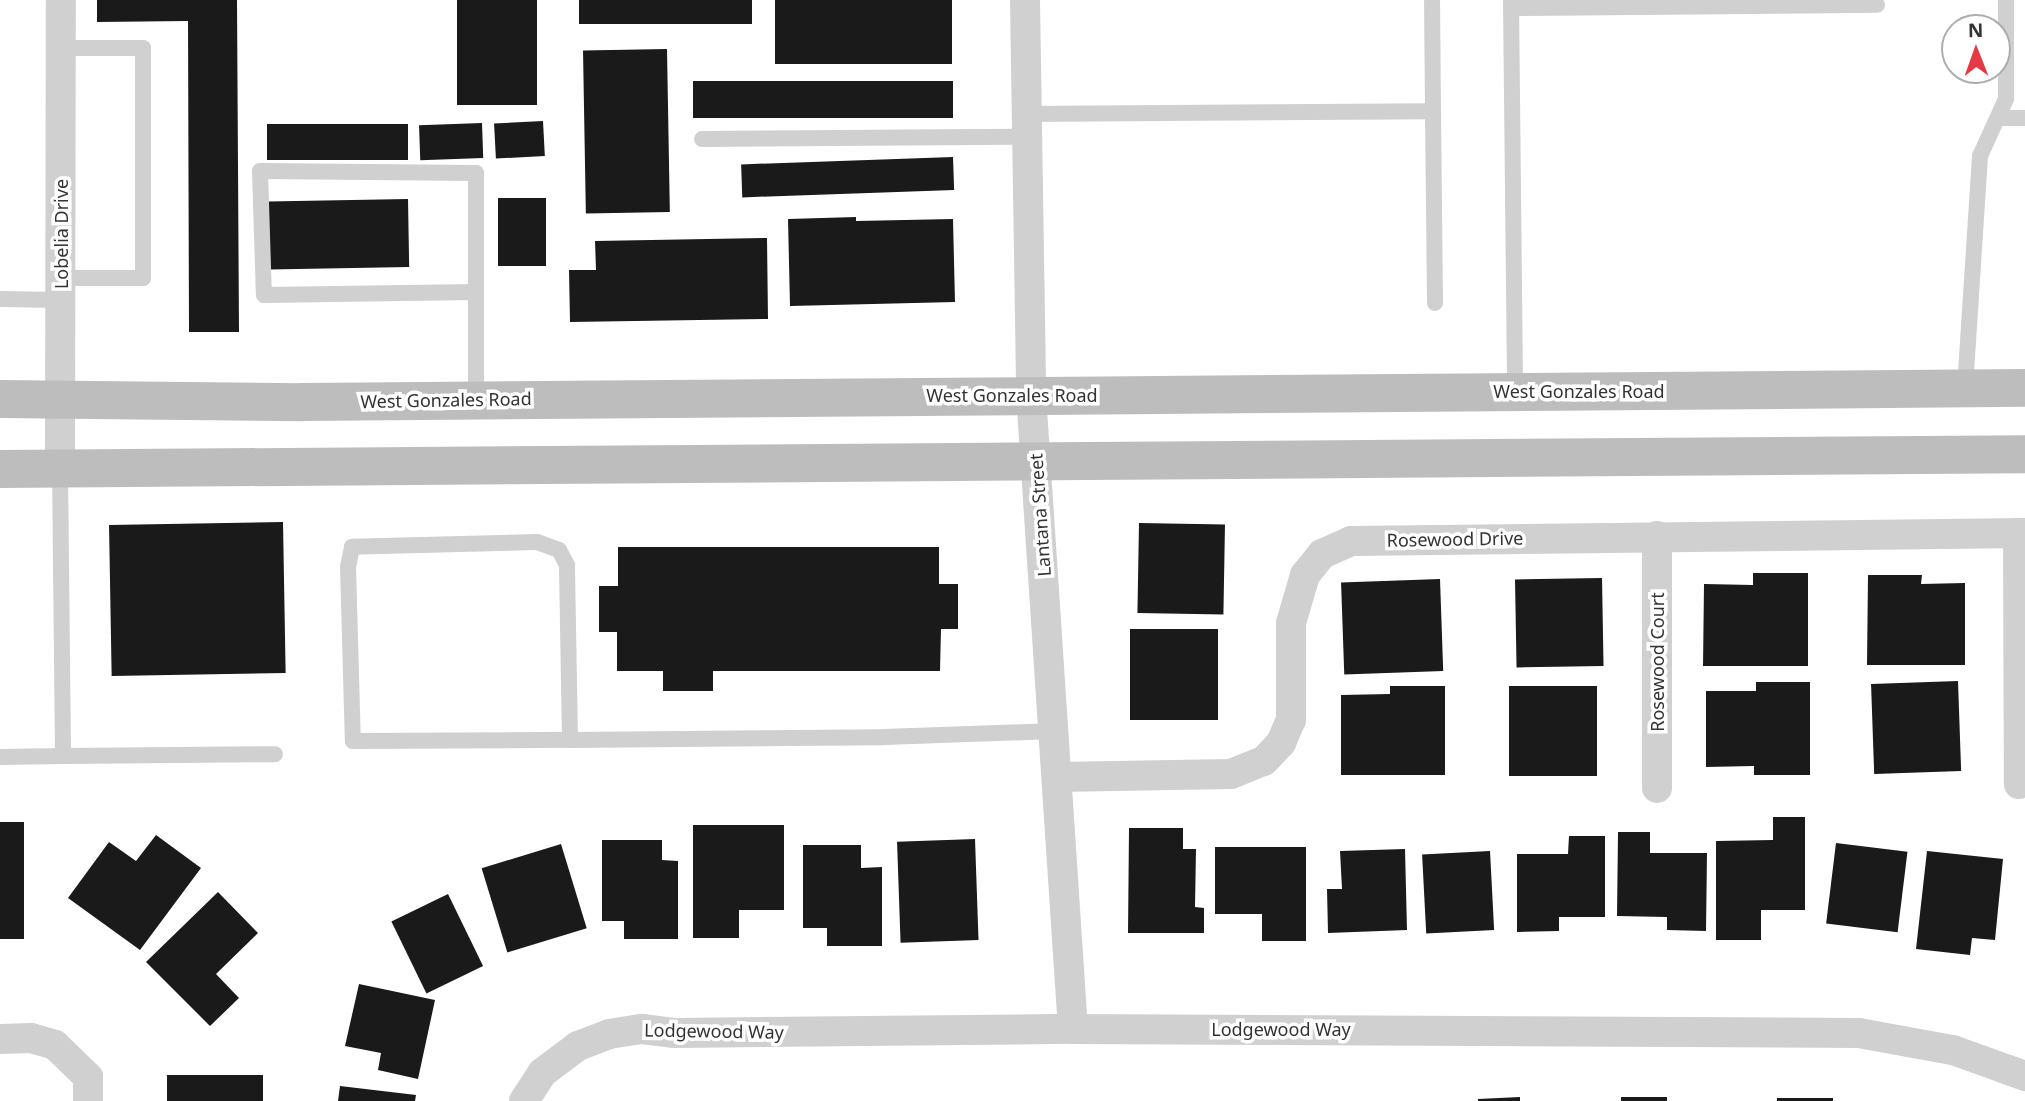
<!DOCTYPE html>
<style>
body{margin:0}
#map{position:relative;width:2025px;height:1101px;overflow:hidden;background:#fff;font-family:"Noto Sans",sans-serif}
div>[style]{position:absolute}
.building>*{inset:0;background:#1a1a1a;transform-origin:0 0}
.service>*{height:16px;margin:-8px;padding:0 8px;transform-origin:8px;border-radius:8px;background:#d0d0d0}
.minor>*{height:30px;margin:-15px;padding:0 15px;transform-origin:15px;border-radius:15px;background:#d0d0d0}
.secondary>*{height:38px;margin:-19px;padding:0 19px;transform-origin:19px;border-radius:19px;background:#bdbdbd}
span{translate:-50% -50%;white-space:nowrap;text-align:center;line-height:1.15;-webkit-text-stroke:7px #fff;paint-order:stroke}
.street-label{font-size:18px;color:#333}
.north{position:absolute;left:1941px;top:14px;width:70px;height:70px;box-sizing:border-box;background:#fff;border:2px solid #adadad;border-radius:50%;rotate:359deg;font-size:19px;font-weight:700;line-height:28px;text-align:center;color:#333}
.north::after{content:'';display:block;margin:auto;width:24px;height:32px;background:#e63946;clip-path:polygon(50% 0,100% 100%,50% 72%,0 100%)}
</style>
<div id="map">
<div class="building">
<div style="clip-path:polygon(97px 0,237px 0,239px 332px,189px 332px,188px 21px,97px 22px)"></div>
<div style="left:457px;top:0;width:80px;height:105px"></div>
<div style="left:579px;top:0;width:173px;height:24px"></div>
<div style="left:775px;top:0;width:177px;height:64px"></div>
<div style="left:667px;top:49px;width:163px;height:84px;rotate:89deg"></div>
<div style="left:953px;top:81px;width:37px;height:260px;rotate:90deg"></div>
<div style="left:543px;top:121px;width:35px;height:49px;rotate:87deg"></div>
<div style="left:482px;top:123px;width:35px;height:63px;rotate:88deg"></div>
<div style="left:267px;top:124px;width:141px;height:36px"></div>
<div style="left:953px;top:157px;width:33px;height:212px;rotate:88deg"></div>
<div style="left:498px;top:198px;width:48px;height:68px"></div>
<div style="left:408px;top:199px;width:68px;height:140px;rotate:89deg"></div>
<div style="clip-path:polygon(856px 217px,856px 221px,953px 219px,955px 302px,790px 306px,788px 219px)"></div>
<div style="clip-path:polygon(767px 238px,768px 319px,570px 322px,569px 270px,596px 270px,595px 241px)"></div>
<div style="left:283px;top:522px;width:151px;height:174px;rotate:89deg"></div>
<div style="left:1139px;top:523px;width:86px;height:90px;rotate:1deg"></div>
<div style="clip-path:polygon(618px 547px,939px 547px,939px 584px,958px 584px,958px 629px,941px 629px,940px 671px,713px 671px,713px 691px,663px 691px,663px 671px,617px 671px,617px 632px,599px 632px,599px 586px,618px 586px)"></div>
<div style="clip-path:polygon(1753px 573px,1808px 573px,1808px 666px,1703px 666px,1704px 584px,1753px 585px)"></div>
<div style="clip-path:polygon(1868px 575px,1922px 575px,1921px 584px,1965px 583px,1965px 665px,1867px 665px)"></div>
<div style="left:1602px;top:578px;width:88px;height:87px;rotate:89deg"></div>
<div style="left:1440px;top:579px;width:92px;height:99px;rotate:88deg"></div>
<div style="left:1130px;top:629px;width:88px;height:91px"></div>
<div style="left:1958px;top:681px;width:90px;height:87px;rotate:88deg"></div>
<div style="clip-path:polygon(1756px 682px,1810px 682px,1810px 775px,1754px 775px,1754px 766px,1706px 767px,1706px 691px,1756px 691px)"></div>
<div style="clip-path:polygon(1390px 686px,1445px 686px,1445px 775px,1341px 775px,1341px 695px,1390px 694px)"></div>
<div style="left:1597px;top:686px;width:90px;height:88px;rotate:90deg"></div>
<div style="clip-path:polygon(1773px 817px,1805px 817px,1805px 910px,1761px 910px,1761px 940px,1716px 940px,1716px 841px,1773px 840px)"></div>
<div style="left:0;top:822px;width:24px;height:117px"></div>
<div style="clip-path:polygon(693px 825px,784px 825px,784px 910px,739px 910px,739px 938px,693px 938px)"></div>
<div style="clip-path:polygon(1129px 828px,1183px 828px,1183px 849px,1196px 849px,1195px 907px,1204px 908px,1204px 933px,1128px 933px)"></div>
<div style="clip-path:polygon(1618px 832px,1650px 832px,1650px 853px,1707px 853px,1706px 931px,1667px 930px,1667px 917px,1617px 916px)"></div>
<div style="clip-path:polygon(156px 835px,201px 868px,140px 950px,68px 898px,109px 842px,136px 861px)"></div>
<div style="clip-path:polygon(1569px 836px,1605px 836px,1605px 917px,1559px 917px,1559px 931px,1517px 932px,1517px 854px,1568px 854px)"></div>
<div style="left:975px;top:839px;width:101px;height:78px;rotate:88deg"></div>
<div style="clip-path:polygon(602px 840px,662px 840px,662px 860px,678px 861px,678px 939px,624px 939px,624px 921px,602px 921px)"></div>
<div style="left:1836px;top:843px;width:72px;height:81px;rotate:7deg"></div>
<div style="left:561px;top:844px;width:88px;height:83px;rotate:73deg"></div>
<div style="clip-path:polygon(803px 845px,861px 845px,861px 868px,882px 867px,882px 946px,827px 946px,827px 928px,803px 928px)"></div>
<div style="clip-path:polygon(1215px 847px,1306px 847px,1306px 941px,1262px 941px,1262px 914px,1215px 914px)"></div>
<div style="clip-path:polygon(1405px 849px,1407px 930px,1328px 933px,1327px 889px,1342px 889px,1340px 851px)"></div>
<div style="left:1490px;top:851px;width:79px;height:68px;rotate:87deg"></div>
<div style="clip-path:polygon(1927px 851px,2003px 859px,1995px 940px,1972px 938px,1970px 955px,1916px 949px)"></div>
<div style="clip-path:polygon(218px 892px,258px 933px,216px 974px,239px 998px,210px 1026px,146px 962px)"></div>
<div style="left:448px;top:894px;width:80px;height:63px;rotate:64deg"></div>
<div style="clip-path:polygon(359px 984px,435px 1000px,418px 1079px,378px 1070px,381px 1053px,345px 1046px)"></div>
<div style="left:167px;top:1075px;width:96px;height:26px"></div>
<div style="clip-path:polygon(340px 1086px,416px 1095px,415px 1101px,338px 1101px)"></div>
<div style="clip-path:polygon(1520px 1097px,1520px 1101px,1478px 1101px,1478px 1099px)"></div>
<div style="left:1621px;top:1097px;width:46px;height:4px"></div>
<div style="left:1777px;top:1098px;width:56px;height:3px"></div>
</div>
<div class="service">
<div style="left:1511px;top:0;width:391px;rotate:89.4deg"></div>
<div style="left:1512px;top:8px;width:365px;rotate:-0.5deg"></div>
<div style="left:1433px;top:111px;width:192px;rotate:89.4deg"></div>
<div style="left:1027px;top:114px;width:406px;rotate:-0.4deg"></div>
<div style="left:1433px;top:111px;width:111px;rotate:-90.5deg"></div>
<div style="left:1998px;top:118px;width:27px"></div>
<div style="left:702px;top:139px;width:325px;rotate:-0.4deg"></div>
<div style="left:60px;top:278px;width:83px"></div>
<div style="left:143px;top:278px;width:230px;rotate:-90deg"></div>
<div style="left:143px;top:48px;width:82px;rotate:180deg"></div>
<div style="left:0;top:299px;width:60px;rotate:1deg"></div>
<div style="left:1965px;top:388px;width:232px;rotate:-86.3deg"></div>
<div style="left:1980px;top:156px;width:63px;rotate:-65.5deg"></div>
<div style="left:2006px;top:99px;width:99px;rotate:-90deg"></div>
<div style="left:476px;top:400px;width:227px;rotate:-90deg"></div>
<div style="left:476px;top:173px;width:216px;rotate:-179.5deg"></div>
<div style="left:260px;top:171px;width:124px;rotate:88.2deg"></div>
<div style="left:264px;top:295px;width:212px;rotate:-0.8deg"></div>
<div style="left:60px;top:468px;width:288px;rotate:89.4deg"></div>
<div style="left:63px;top:756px;width:212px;rotate:-0.5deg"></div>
<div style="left:570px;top:740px;width:175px;rotate:-91deg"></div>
<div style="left:567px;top:565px;width:17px;rotate:-118deg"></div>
<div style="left:559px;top:550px;width:23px;rotate:-160deg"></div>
<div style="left:537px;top:542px;width:185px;rotate:178.5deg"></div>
<div style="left:352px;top:547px;width:20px;rotate:101deg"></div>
<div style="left:348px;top:567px;width:174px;rotate:88.4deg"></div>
<div style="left:353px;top:741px;width:217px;rotate:-0.3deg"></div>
<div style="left:570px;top:740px;width:314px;rotate:-0.5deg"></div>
<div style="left:884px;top:737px;width:170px;rotate:-2deg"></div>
<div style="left:0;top:757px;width:63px;rotate:-0.9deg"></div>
</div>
<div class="minor">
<div style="left:1025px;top:0;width:394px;rotate:89.1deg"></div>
<div style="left:1031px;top:394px;width:636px;rotate:86.22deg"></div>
<div style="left:60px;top:468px;width:468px;rotate:-89.9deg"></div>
<div style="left:2018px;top:533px;width:251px;rotate:89.8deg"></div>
<div style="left:1057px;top:777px;width:174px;rotate:-1deg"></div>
<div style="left:1231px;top:774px;width:35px;rotate:-22deg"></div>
<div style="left:1264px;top:761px;width:25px;rotate:-47deg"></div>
<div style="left:1281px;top:743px;width:25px;rotate:-67deg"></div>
<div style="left:1291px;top:720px;width:97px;rotate:-90deg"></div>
<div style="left:1291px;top:623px;width:50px;rotate:-73.7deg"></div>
<div style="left:1305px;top:575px;width:27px;rotate:-51deg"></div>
<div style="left:1322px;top:554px;width:32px;rotate:-24deg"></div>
<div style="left:1351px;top:541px;width:674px;rotate:-0.68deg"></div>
<div style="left:1657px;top:788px;width:252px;rotate:-90deg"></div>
<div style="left:0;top:1039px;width:31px;rotate:-2deg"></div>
<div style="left:31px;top:1038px;width:25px;rotate:16deg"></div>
<div style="left:55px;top:1045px;width:46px;rotate:44.1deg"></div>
<div style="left:88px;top:1077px;width:24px;rotate:90deg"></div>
<div style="left:524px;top:1101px;width:33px;rotate:-57deg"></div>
<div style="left:542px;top:1073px;width:45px;rotate:-36.9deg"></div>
<div style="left:578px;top:1046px;width:33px;rotate:-21deg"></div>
<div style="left:609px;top:1034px;width:33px;rotate:-9deg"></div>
<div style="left:642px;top:1029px;width:33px;rotate:7deg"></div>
<div style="left:675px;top:1033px;width:398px;rotate:-0.6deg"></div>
<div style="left:1073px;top:1029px;width:786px;rotate:0.29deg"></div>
<div style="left:1859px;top:1033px;width:96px;rotate:10.3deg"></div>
<div style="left:1953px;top:1050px;width:77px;rotate:19.9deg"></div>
</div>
<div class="secondary">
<div style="left:0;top:399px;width:303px;rotate:0.6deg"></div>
<div style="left:303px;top:402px;width:1722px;rotate:-0.47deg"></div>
<div style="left:0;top:469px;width:2025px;rotate:-0.42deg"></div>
</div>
<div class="street-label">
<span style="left:61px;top:234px;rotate:-90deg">Lobelia Drive</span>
<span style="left:1579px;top:391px">West Gonzales Road</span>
<span style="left:1012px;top:395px">West Gonzales Road</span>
<span style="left:446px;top:400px;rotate:-1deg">West Gonzales Road</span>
<span style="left:1040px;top:515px;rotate:-94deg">Lantana Street</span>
<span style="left:1455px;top:539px;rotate:-1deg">Rosewood Drive</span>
<span style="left:1657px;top:662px;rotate:-90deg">Rosewood Court</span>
<span style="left:1281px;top:1029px">Lodgewood Way</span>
<span style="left:714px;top:1031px;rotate:1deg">Lodgewood Way</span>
</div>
<div class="north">N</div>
</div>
